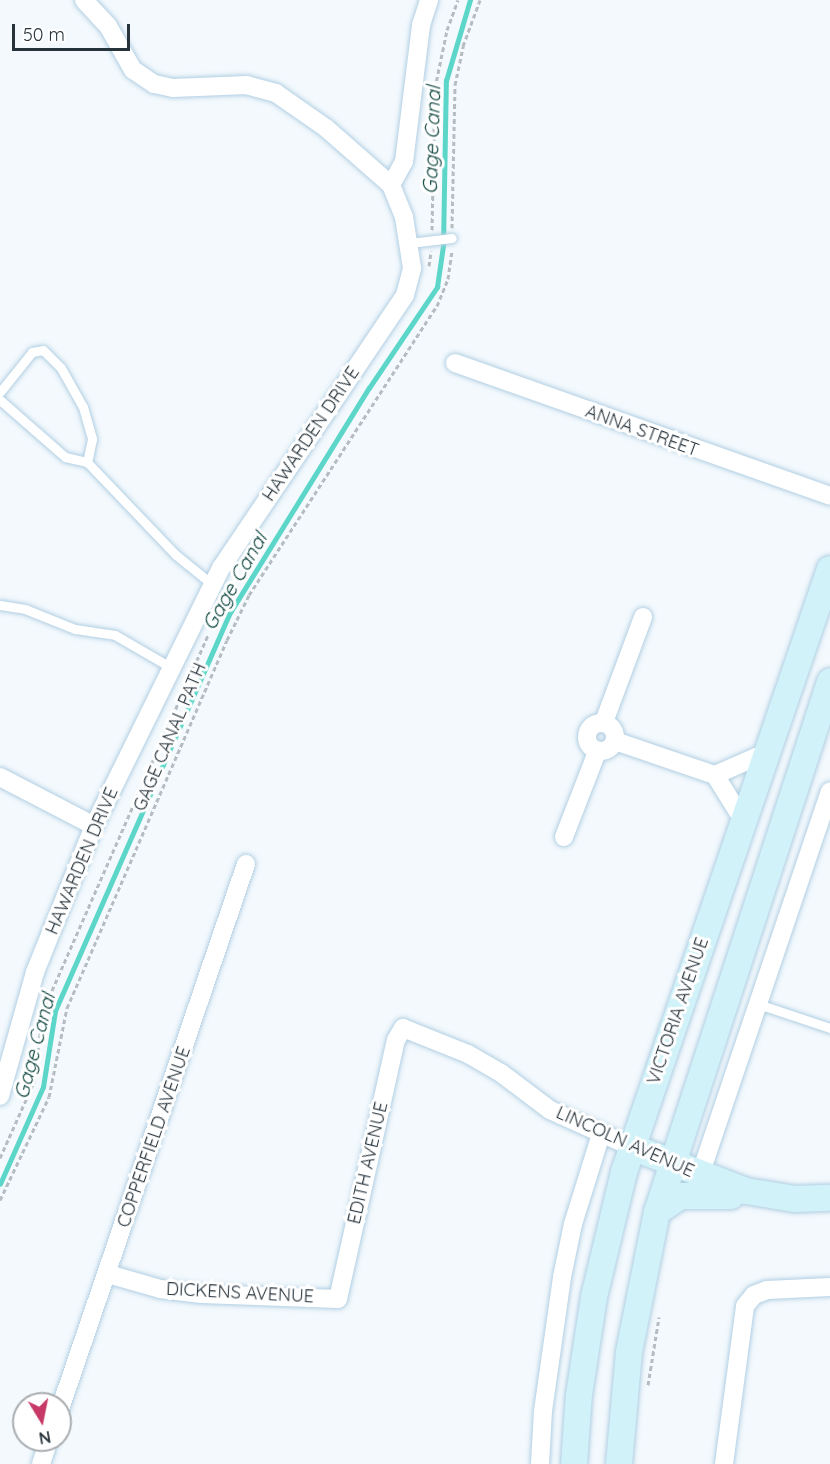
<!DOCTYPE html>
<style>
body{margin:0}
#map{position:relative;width:830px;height:1464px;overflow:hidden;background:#f3f9fd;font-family:Quicksand,sans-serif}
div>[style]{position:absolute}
.stream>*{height:4.5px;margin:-2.25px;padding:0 2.25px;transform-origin:2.25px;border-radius:2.25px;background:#5cd6c8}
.path>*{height:3px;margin-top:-1.5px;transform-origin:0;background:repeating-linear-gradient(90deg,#b5bdc2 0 4.5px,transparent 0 7.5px)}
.roads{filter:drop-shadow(0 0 2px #b2cfe3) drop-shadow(0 0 2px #b2cfe3)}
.lane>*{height:9px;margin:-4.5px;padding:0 4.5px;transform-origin:4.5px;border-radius:4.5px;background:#fff}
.street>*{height:18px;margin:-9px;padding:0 9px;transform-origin:9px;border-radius:9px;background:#fff}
.street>.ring{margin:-9px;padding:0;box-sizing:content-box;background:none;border:18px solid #fff;border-radius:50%}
.secondary>*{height:26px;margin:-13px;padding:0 13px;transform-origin:13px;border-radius:13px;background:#d0f2f8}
span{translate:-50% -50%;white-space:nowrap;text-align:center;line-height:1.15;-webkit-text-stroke:6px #fff;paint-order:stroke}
.street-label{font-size:18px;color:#27333b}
.water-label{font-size:20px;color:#164c46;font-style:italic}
.north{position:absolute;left:12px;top:1392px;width:60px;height:60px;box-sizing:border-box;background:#fff;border:2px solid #a9adb1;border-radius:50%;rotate:170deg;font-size:16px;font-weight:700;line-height:24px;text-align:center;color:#27333b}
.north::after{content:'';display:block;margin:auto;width:21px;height:27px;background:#c73a67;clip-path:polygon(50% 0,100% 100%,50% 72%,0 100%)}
.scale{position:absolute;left:12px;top:24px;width:118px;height:27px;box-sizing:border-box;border:3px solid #27333b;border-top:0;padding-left:8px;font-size:18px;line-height:21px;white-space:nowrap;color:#27333b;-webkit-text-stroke:4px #fff;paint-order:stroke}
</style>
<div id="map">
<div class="stream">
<div style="left:0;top:1184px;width:106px;rotate:-66.1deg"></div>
<div style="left:43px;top:1087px;width:77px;rotate:-81deg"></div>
<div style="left:55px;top:1011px;width:431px;rotate:-66.3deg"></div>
<div style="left:228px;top:616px;width:268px;rotate:-58.3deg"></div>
<div style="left:369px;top:388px;width:122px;rotate:-56deg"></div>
<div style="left:437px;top:287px;width:41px;rotate:-81.7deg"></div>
<div style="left:443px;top:246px;width:165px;rotate:-89deg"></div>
<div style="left:446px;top:81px;width:84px;rotate:-73.5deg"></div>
</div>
<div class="path">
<div style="left:452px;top:228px;width:143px;rotate:-88.8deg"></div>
<div style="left:455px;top:85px;width:40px;rotate:-78deg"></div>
<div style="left:463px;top:46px;width:49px;rotate:-69.7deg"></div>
<div style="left:432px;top:230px;width:142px;rotate:-88.8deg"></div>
<div style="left:435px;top:88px;width:59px;rotate:-78.3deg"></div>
<div style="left:447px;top:30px;width:32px;rotate:-70deg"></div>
<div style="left:429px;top:266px;width:15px;rotate:-82deg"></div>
<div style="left:0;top:1158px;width:83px;rotate:-65.9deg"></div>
<div style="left:34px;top:1082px;width:72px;rotate:-82.8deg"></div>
<div style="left:43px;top:1011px;width:411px;rotate:-66.3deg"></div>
<div style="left:0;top:1200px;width:114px;rotate:-64.6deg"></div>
<div style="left:49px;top:1097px;width:91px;rotate:-78.6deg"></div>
<div style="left:67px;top:1008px;width:401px;rotate:-66.5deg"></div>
<div style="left:227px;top:640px;width:50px;rotate:-63.9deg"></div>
<div style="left:249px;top:595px;width:345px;rotate:-57deg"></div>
<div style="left:437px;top:306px;width:29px;rotate:-68deg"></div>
<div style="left:448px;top:279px;width:29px;rotate:-82deg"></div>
<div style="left:648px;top:1385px;width:69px;rotate:-80.8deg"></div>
</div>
<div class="roads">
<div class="lane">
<div style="left:410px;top:243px;width:42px;rotate:-6.8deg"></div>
<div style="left:0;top:392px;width:51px;rotate:-51.3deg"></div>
<div style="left:32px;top:352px;width:11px;rotate:-10deg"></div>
<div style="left:43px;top:350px;width:25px;rotate:45deg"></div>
<div style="left:61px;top:368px;width:45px;rotate:60.6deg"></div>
<div style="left:83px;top:407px;width:33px;rotate:74deg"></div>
<div style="left:92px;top:439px;width:24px;rotate:102deg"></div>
<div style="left:87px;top:462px;width:129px;rotate:46.3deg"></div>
<div style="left:176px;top:555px;width:48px;rotate:39deg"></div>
<div style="left:0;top:400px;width:86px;rotate:41.2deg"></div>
<div style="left:65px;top:457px;width:23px;rotate:13deg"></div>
<div style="left:0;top:605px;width:25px;rotate:9deg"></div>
<div style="left:25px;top:609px;width:54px;rotate:21.8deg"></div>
<div style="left:75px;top:629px;width:40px;rotate:8.5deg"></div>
<div style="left:115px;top:635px;width:66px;rotate:30.1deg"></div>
<div style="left:758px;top:1004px;width:76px;rotate:18.4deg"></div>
</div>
<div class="street">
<div style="left:391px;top:185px;width:26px;rotate:-61deg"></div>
<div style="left:404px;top:162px;width:138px;rotate:-82.9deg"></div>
<div style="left:421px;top:25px;width:26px;rotate:-72deg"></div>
<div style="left:455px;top:363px;width:398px;rotate:19.5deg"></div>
<div style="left:604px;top:722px;width:112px;rotate:-69.6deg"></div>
<div class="ring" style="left:587px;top:723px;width:10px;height:10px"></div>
<div style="left:615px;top:741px;width:106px;rotate:18.8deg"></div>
<div style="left:715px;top:775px;width:45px;rotate:-23.7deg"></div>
<div style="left:756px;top:757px;width:7px;rotate:8deg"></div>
<div style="left:715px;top:775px;width:53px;rotate:58.1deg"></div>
<div style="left:0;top:777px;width:106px;rotate:27.5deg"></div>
<div style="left:564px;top:837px;width:91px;rotate:-68.8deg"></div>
<div style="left:0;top:1096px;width:129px;rotate:-74.2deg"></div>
<div style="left:35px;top:972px;width:157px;rotate:-68deg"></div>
<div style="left:94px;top:826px;width:288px;rotate:-63.8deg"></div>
<div style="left:221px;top:568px;width:329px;rotate:-56deg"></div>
<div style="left:405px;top:295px;width:28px;rotate:-75deg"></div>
<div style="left:412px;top:268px;width:52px;rotate:-98.9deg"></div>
<div style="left:404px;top:217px;width:35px;rotate:-112deg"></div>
<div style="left:391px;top:185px;width:86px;rotate:-138.8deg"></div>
<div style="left:326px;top:128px;width:61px;rotate:-145deg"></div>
<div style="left:276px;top:93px;width:30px;rotate:-165deg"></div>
<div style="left:247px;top:85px;width:74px;rotate:177.7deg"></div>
<div style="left:173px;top:88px;width:19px;rotate:-168deg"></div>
<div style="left:154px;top:84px;width:25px;rotate:-146deg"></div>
<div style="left:133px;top:70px;width:51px;rotate:-119.6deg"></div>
<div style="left:108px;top:26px;width:35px;rotate:-133deg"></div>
<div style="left:700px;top:1175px;width:405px;rotate:-71.3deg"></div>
<div style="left:108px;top:1274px;width:54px;rotate:16.1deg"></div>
<div style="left:160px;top:1289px;width:42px;rotate:6.8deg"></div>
<div style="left:202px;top:1294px;width:136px;rotate:2.1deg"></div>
<div style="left:338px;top:1299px;width:265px;rotate:-77.4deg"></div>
<div style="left:396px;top:1040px;width:14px;rotate:-60deg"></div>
<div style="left:403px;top:1028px;width:70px;rotate:21.8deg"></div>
<div style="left:468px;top:1054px;width:38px;rotate:30deg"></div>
<div style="left:501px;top:1073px;width:61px;rotate:37.1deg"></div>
<div style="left:550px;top:1110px;width:90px;rotate:24.3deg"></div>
<div style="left:60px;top:1409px;width:576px;rotate:-71.16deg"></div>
<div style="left:41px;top:1464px;width:25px;rotate:-72deg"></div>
<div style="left:540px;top:1464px;width:53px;rotate:-86.8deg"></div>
<div style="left:543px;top:1411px;width:135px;rotate:-81.9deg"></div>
<div style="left:562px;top:1277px;width:54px;rotate:-78.3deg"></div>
<div style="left:573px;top:1224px;width:94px;rotate:-72.7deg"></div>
<div style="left:724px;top:1464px;width:159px;rotate:-82.4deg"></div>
<div style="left:745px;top:1306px;width:14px;rotate:-51deg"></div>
<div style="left:754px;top:1295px;width:14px;rotate:-21deg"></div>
<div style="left:767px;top:1290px;width:63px;rotate:-2.7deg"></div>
</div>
<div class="secondary">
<div style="left:632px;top:1147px;width:122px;rotate:21.1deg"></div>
<div style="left:746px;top:1191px;width:50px;rotate:9.3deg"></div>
<div style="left:795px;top:1199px;width:35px;rotate:-2deg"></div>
<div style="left:657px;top:1212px;width:29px;rotate:-34deg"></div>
<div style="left:681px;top:1196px;width:50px"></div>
<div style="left:574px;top:1464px;width:69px;rotate:-85.9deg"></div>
<div style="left:579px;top:1395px;width:99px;rotate:-81.3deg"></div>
<div style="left:594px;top:1297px;width:129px;rotate:-76.5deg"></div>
<div style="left:624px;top:1172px;width:637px;rotate:-71.14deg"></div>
<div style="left:619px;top:1464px;width:112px;rotate:-84.9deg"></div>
<div style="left:629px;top:1352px;width:143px;rotate:-78.7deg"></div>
<div style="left:657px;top:1212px;width:558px;rotate:-71.92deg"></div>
</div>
</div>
<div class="street-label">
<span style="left:642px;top:431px;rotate:20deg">ANNA STREET</span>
<span style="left:311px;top:434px;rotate:-56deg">HAWARDEN DRIVE</span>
<span style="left:170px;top:737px;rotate:-67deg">GAGE CANAL PATH</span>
<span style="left:82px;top:861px;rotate:-67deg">HAWARDEN DRIVE</span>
<span style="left:678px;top:1011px;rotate:-71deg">VICTORIA AVENUE</span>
<span style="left:154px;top:1137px;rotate:-71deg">COPPERFIELD AVENUE</span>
<span style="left:625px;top:1142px;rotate:24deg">LINCOLN AVENUE</span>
<span style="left:368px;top:1163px;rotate:-77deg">EDITH AVENUE</span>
<span style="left:240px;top:1293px;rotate:3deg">DICKENS AVENUE</span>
</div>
<div class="water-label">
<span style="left:431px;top:140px;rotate:-88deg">Gage Canal</span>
<span style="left:234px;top:581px;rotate:-60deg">Gage Canal</span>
<span style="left:34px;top:1046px;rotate:-75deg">Gage Canal</span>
</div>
<div class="north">N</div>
<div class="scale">50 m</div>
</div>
